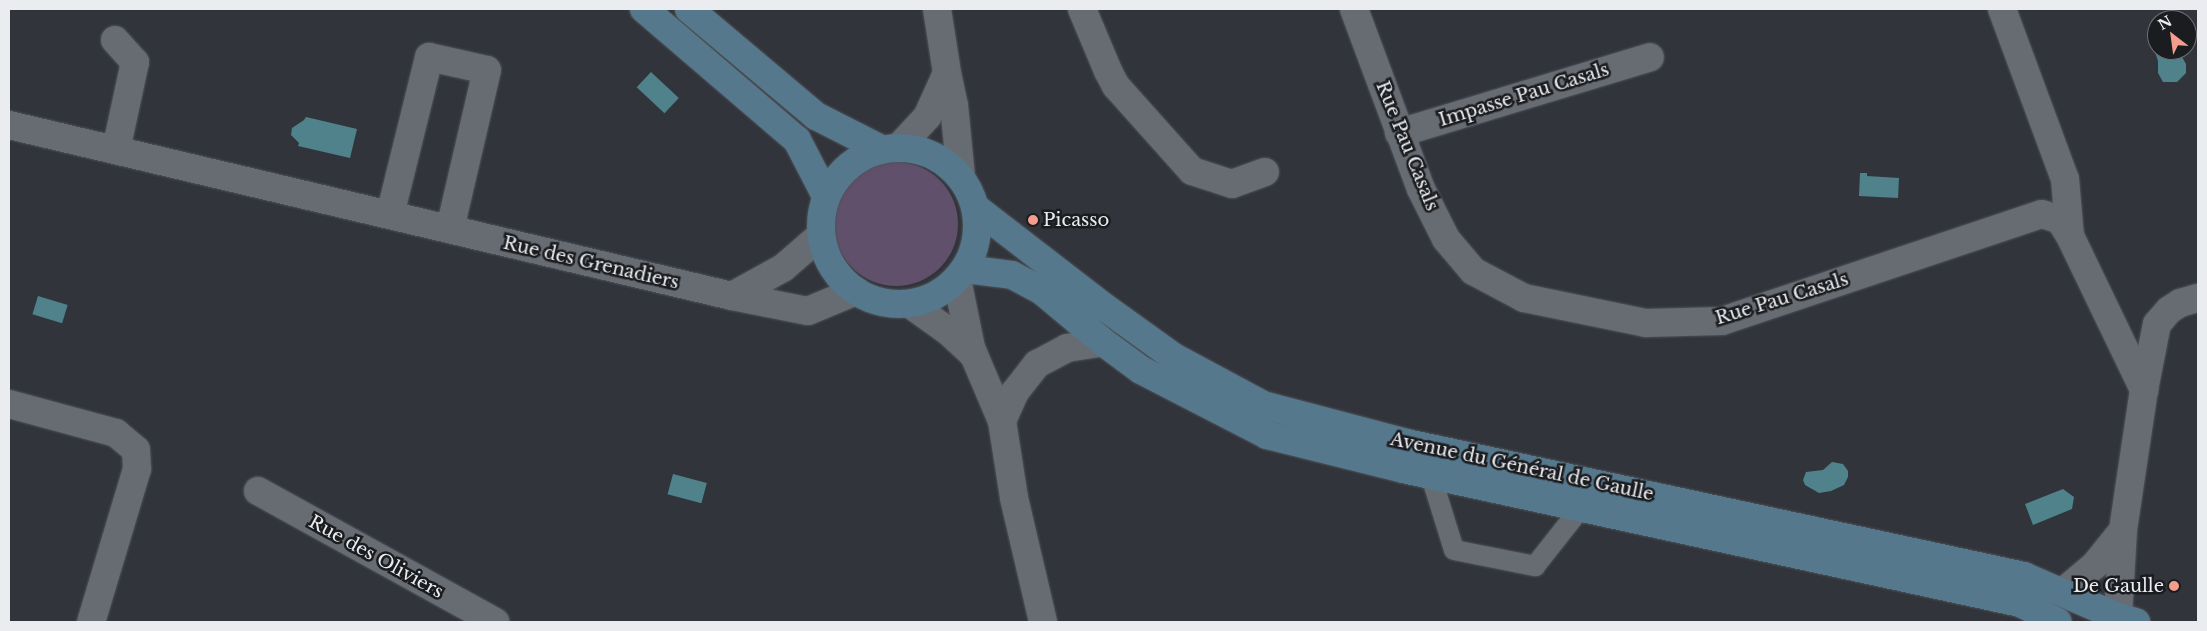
<!DOCTYPE html>
<meta charset="utf-8">
<style>
body{margin:0}
#map{position:relative;width:2207px;height:631px;overflow:hidden;background:#31353b;font-family:"Libre Baskerville",serif}
div>[style]{position:absolute}
.green>*{inset:0;background:#61506b}
.round{border-radius:50%}
.water>*{inset:0;background:#4f828b;transform-origin:0 0}
.roads{filter:drop-shadow(0 0 1px #4f5258) drop-shadow(0 0 1px #4f5258)}
.service>*{height:20px;margin:-10px;padding:0 10px;transform-origin:10px;border-radius:10px;background:#676b72}
.minor>*{height:28px;margin:-14px;padding:0 14px;transform-origin:14px;border-radius:14px;background:#676b72}
.tertiary>*{height:28px;margin:-14px;padding:0 14px;transform-origin:14px;border-radius:14px;background:#676b72}
.secondary>*{height:28px;margin:-14px;padding:0 14px;transform-origin:14px;border-radius:14px;background:#56788d}
.secondary>.ring{margin:-14px;padding:0;box-sizing:content-box;background:none;border:28px solid #56788d;border-radius:50%}
.dots>*{width:14px;height:14px;translate:-50% -50%;box-sizing:border-box;border:2px solid #1a1c1f;border-radius:50%}
span{translate:-50% -50%;white-space:nowrap;text-align:center;line-height:1.15;-webkit-text-stroke:5px #1a1c1f;paint-order:stroke}
.street-label{font-size:18px;color:#eaecf0}
.poi-label{font-size:18px;color:#eaecf0}
.left{translate:0 -50%;text-align:left}
.right{translate:-100% -50%;text-align:right}
.frame{position:absolute;inset:0;border:10px solid #eaecf0;pointer-events:none}
.north{position:absolute;left:2147px;top:10px;width:50px;height:50px;box-sizing:border-box;background:#1a1c1f;border:1px solid #6d6f73;border-radius:50%;rotate:330deg;font-size:14px;font-weight:700;line-height:20px;text-align:center;color:#eaecf0}
.north::after{content:'';display:block;margin:auto;width:18px;height:22px;background:#f49d8d;clip-path:polygon(50% 0,100% 100%,50% 72%,0 100%)}
</style>
<div id="map">
<div class="green">
<div class="round" style="left:834px;top:162px;width:124px;height:124px"></div>
</div>
<div class="water">
<div style="clip-path:polygon(2157px 32px,2157px 50px,2178px 50px,2186px 64px,2186px 73px,2177px 82px,2163px 82px,2158px 73px,2158px 61px,2151px 40px)"></div>
<div style="left:651px;top:72px;width:38px;height:21px;rotate:43deg"></div>
<div style="clip-path:polygon(306px 117px,357px 129px,350px 158px,298px 146px,299px 143px,291px 135px,292px 128px,304px 120px)"></div>
<div style="clip-path:polygon(1860px 173px,1867px 173px,1867px 176px,1899px 178px,1898px 198px,1859px 196px)"></div>
<div style="left:38px;top:296px;width:31px;height:19px;rotate:17deg"></div>
<div style="clip-path:polygon(1832px 462px,1843px 464px,1848px 471px,1848px 477px,1844px 485px,1831px 491px,1819px 493px,1805px 485px,1803px 480px,1806px 472px,1823px 470px)"></div>
<div style="left:673px;top:474px;width:35px;height:21px;rotate:15deg"></div>
<div style="clip-path:polygon(2063px 489px,2074px 497px,2072px 509px,2033px 525px,2025px 504px)"></div>
</div>
<div class="roads">
<div class="service">
<div style="left:1431px;top:476px;width:77px;rotate:72.7deg"></div>
<div style="left:1454px;top:550px;width:83px;rotate:11.2deg"></div>
<div style="left:1535px;top:566px;width:73px;rotate:-51.7deg"></div>
</div>
<div class="minor">
<div style="left:1082px;top:9px;width:67px;rotate:67.2deg"></div>
<div style="left:1108px;top:71px;width:17px;rotate:62deg"></div>
<div style="left:1116px;top:86px;width:114px;rotate:48.2deg"></div>
<div style="left:1192px;top:171px;width:42px;rotate:18deg"></div>
<div style="left:1232px;top:184px;width:35px;rotate:-20deg"></div>
<div style="left:1354px;top:9px;width:192px;rotate:69.6deg"></div>
<div style="left:1421px;top:189px;width:56px;rotate:63.4deg"></div>
<div style="left:1446px;top:239px;width:42px;rotate:49.8deg"></div>
<div style="left:1473px;top:271px;width:58px;rotate:27.9deg"></div>
<div style="left:1524px;top:298px;width:125px;rotate:11.6deg"></div>
<div style="left:1646px;top:323px;width:76px;rotate:-1.5deg"></div>
<div style="left:1722px;top:321px;width:337px;rotate:-18.5deg"></div>
<div style="left:2042px;top:214px;width:19px;rotate:18deg"></div>
<div style="left:2060px;top:220px;width:19px;rotate:58deg"></div>
<div style="left:2070px;top:236px;width:171px;rotate:64.3deg"></div>
<div style="left:2002px;top:9px;width:181px;rotate:69.7deg"></div>
<div style="left:2065px;top:179px;width:57px;rotate:85deg"></div>
<div style="left:115px;top:40px;width:30px;rotate:48deg"></div>
<div style="left:135px;top:62px;width:90px;rotate:102.2deg"></div>
<div style="left:9px;top:125px;width:743px;rotate:13.31deg"></div>
<div style="left:732px;top:296px;width:77px;rotate:11.2deg"></div>
<div style="left:808px;top:311px;width:52px;rotate:-22.6deg"></div>
<div style="left:1399px;top:133px;width:262px;rotate:-16.8deg"></div>
<div style="left:390px;top:215px;width:163px;rotate:-76.1deg"></div>
<div style="left:429px;top:57px;width:59px;rotate:12.6deg"></div>
<div style="left:487px;top:70px;width:163px;rotate:103.1deg"></div>
<div style="left:732px;top:296px;width:58px;rotate:-28.8deg"></div>
<div style="left:783px;top:268px;width:50px;rotate:-41deg"></div>
<div style="left:9px;top:404px;width:111px;rotate:15.2deg"></div>
<div style="left:116px;top:433px;width:26px;rotate:40deg"></div>
<div style="left:136px;top:450px;width:19px;rotate:87deg"></div>
<div style="left:137px;top:469px;width:160px;rotate:106.7deg"></div>
<div style="left:258px;top:491px;width:271px;rotate:28.9deg"></div>
<div style="left:2063px;top:592px;width:42px;rotate:-40.2deg"></div>
<div style="left:2095px;top:565px;width:45px;rotate:-51.3deg"></div>
<div style="left:2118px;top:617px;width:87px;rotate:-86.7deg"></div>
<div style="left:2123px;top:530px;width:142px;rotate:-81.5deg"></div>
<div style="left:2144px;top:390px;width:67px;rotate:-78.9deg"></div>
<div style="left:2157px;top:324px;width:18px;rotate:-49deg"></div>
<div style="left:2169px;top:310px;width:13px;rotate:-32deg"></div>
<div style="left:2180px;top:303px;width:19px;rotate:-16deg"></div>
</div>
<div class="tertiary">
<div style="left:937px;top:9px;width:65px;rotate:81.1deg"></div>
<div style="left:947px;top:73px;width:33px;rotate:78deg"></div>
<div style="left:954px;top:105px;width:72px;rotate:84.4deg"></div>
<div style="left:899px;top:147px;width:41px;rotate:-47deg"></div>
<div style="left:927px;top:117px;width:48px;rotate:-65.6deg"></div>
<div style="left:957px;top:279px;width:70px;rotate:78.5deg"></div>
<div style="left:971px;top:348px;width:79px;rotate:67deg"></div>
<div style="left:1002px;top:421px;width:78px;rotate:81.1deg"></div>
<div style="left:1014px;top:498px;width:127px;rotate:76.8deg"></div>
<div style="left:910px;top:304px;width:47px;rotate:35.4deg"></div>
<div style="left:948px;top:331px;width:35px;rotate:43deg"></div>
<div style="left:1002px;top:421px;width:32px;rotate:-66deg"></div>
<div style="left:1015px;top:392px;width:36px;rotate:-52deg"></div>
<div style="left:1037px;top:364px;width:34px;rotate:-28deg"></div>
<div style="left:1067px;top:348px;width:36px;rotate:-9deg"></div>
</div>
<div class="secondary">
<div style="left:644px;top:9px;width:201px;rotate:40.6deg"></div>
<div style="left:797px;top:140px;width:63px;rotate:62.6deg"></div>
<div style="left:689px;top:9px;width:166px;rotate:40.1deg"></div>
<div style="left:816px;top:116px;width:73px;rotate:26.9deg"></div>
<div class="ring" style="left:821px;top:148px;width:128px;height:128px"></div>
<div style="left:976px;top:208px;width:160px;rotate:37.7deg"></div>
<div style="left:1103px;top:306px;width:87px;rotate:35.7deg"></div>
<div style="left:1174px;top:357px;width:101px;rotate:28.3deg"></div>
<div style="left:1263px;top:405px;width:149px;rotate:14.8deg"></div>
<div style="left:1407px;top:443px;width:631px;rotate:12.16deg"></div>
<div style="left:2024px;top:576px;width:103px;rotate:23.6deg"></div>
<div style="left:2118px;top:617px;width:19px;rotate:16deg"></div>
<div style="left:965px;top:269px;width:47px;rotate:7.3deg"></div>
<div style="left:1012px;top:275px;width:34px;rotate:28deg"></div>
<div style="left:1042px;top:291px;width:80px;rotate:39.9deg"></div>
<div style="left:1103px;top:342px;width:47px;rotate:36.4deg"></div>
<div style="left:1141px;top:370px;width:142px;rotate:27.3deg"></div>
<div style="left:1267px;top:435px;width:140px;rotate:14deg"></div>
<div style="left:1403px;top:469px;width:631px;rotate:12.25deg"></div>
<div style="left:2020px;top:603px;width:42px;rotate:26.6deg"></div>
</div>
</div>
<div class="dots">
<div style="left:1033px;top:220px;background:#f49d8d"></div>
<div style="left:2174px;top:586px;background:#f49d8d"></div>
</div>
<div class="street-label">
<span style="left:1524px;top:95px;rotate:-17deg">Impasse Pau Casals</span>
<span style="left:1407px;top:146px;rotate:68deg">Rue Pau Casals</span>
<span style="left:591px;top:263px;rotate:13deg">Rue des Grenadiers</span>
<span style="left:1782px;top:299px;rotate:-17deg">Rue Pau Casals</span>
<span style="left:1522px;top:467px;rotate:12deg">Avenue du Général de Gaulle</span>
<span style="left:376px;top:557px;rotate:29deg">Rue des Oliviers</span>
</div>
<div class="poi-label">
<span class="left" style="left:1043px;top:220px">Picasso</span>
<span class="right" style="left:2164px;top:586px">De Gaulle</span>
</div>
<div class="frame"></div>
<div class="north">N</div>
</div>
